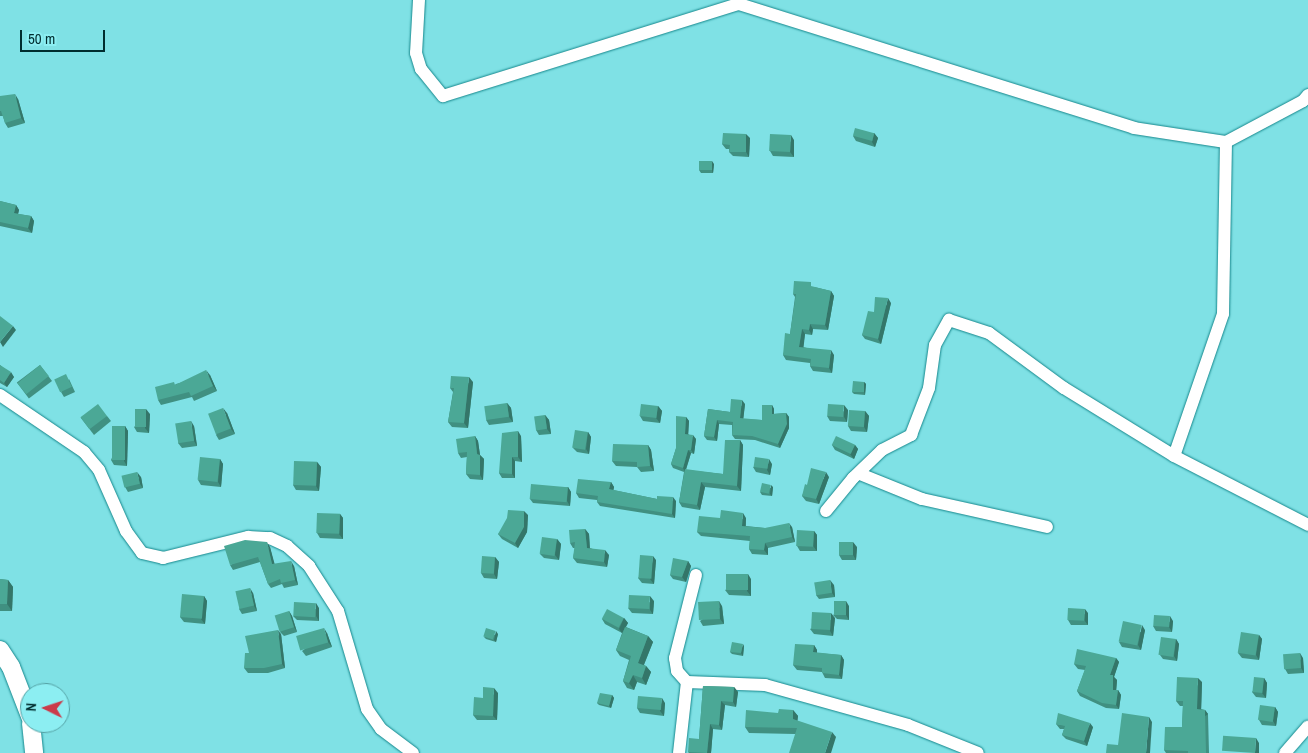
<!DOCTYPE html>
<style>
body{margin:0}
#map{position:relative;width:1308px;height:753px;overflow:hidden;background:#7fe1e5;font-family:"Archivo Narrow",sans-serif}
div>[style]{position:absolute}
.roads{filter:drop-shadow(0 0 1px #16878c) drop-shadow(0 0 1px #16878c)}
.street>*{height:12px;margin:-6px;padding:0 6px;transform-origin:6px;border-radius:6px;background:#fff}
.secondary>*{height:18px;margin:-9px;padding:0 9px;transform-origin:9px;border-radius:9px;background:#fff}
.wall>*{inset:0;background:#409081;transform-origin:0 0}
.shaded-wall>*{inset:0;background:#347669;transform-origin:0 0}
.building>*{inset:0;background:#4ba896;transform-origin:0 0}
span{translate:-50% -50%;white-space:nowrap;text-align:center;line-height:1.15;-webkit-text-stroke:5px #8ceef2;paint-order:stroke}
.north{position:absolute;left:20px;top:683px;width:50px;height:50px;box-sizing:border-box;background:#8ceef2;border:1px solid #54a1a4;border-radius:50%;rotate:274deg;font-size:14px;font-weight:700;line-height:20px;text-align:center;color:#002d2f}
.north::after{content:'';display:block;margin:auto;width:18px;height:22px;background:#cb3b4a;clip-path:polygon(50% 0,100% 100%,50% 72%,0 100%)}
.scale{position:absolute;left:20px;top:30px;width:85px;height:22px;box-sizing:border-box;border:2px solid #002d2f;border-top:0;padding-left:6px;font-size:15px;line-height:18px;white-space:nowrap;color:#002d2f;-webkit-text-stroke:4px #8ceef2;paint-order:stroke}
</style>
<div id="map">
<div class="roads">
<div class="street">
<div style="left:419px;top:0;width:53px;rotate:93.2deg"></div>
<div style="left:416px;top:53px;width:17px;rotate:73deg"></div>
<div style="left:421px;top:69px;width:35px;rotate:51deg"></div>
<div style="left:443px;top:96px;width:310px;rotate:-17.3deg"></div>
<div style="left:739px;top:4px;width:414px;rotate:17.4deg"></div>
<div style="left:1134px;top:128px;width:93px;rotate:8.7deg"></div>
<div style="left:1226px;top:142px;width:172px;rotate:91deg"></div>
<div style="left:1223px;top:314px;width:150px;rotate:109deg"></div>
<div style="left:1174px;top:456px;width:151px;rotate:27.2deg"></div>
<div style="left:1226px;top:142px;width:87px;rotate:-28deg"></div>
<div style="left:1303px;top:101px;width:8px;rotate:-50deg"></div>
<div style="left:0;top:395px;width:102px;rotate:34.2deg"></div>
<div style="left:84px;top:452px;width:23px;rotate:50deg"></div>
<div style="left:99px;top:470px;width:67px;rotate:66.1deg"></div>
<div style="left:126px;top:531px;width:27px;rotate:54deg"></div>
<div style="left:142px;top:553px;width:22px;rotate:13deg"></div>
<div style="left:163px;top:558px;width:88px;rotate:-13.9deg"></div>
<div style="left:248px;top:537px;width:22px;rotate:3deg"></div>
<div style="left:270px;top:538px;width:19px;rotate:25deg"></div>
<div style="left:287px;top:546px;width:30px;rotate:42deg"></div>
<div style="left:309px;top:566px;width:54px;rotate:57.2deg"></div>
<div style="left:338px;top:611px;width:102px;rotate:73.5deg"></div>
<div style="left:367px;top:709px;width:24px;rotate:55deg"></div>
<div style="left:381px;top:729px;width:40px;rotate:37deg"></div>
<div style="left:860px;top:474px;width:67px;rotate:22deg"></div>
<div style="left:922px;top:499px;width:128px;rotate:12.6deg"></div>
<div style="left:826px;top:511px;width:43px;rotate:-50.7deg"></div>
<div style="left:853px;top:478px;width:40px;rotate:-44deg"></div>
<div style="left:882px;top:450px;width:33px;rotate:-27deg"></div>
<div style="left:911px;top:435px;width:50px;rotate:-69deg"></div>
<div style="left:929px;top:388px;width:43px;rotate:-82.1deg"></div>
<div style="left:935px;top:345px;width:29px;rotate:-61deg"></div>
<div style="left:949px;top:320px;width:42px;rotate:18deg"></div>
<div style="left:989px;top:333px;width:93px;rotate:36.3deg"></div>
<div style="left:1064px;top:388px;width:129px;rotate:31.7deg"></div>
<div style="left:696px;top:575px;width:86px;rotate:104.2deg"></div>
<div style="left:675px;top:658px;width:13px;rotate:81deg"></div>
<div style="left:677px;top:671px;width:15px;rotate:48deg"></div>
<div style="left:687px;top:682px;width:78px;rotate:2.2deg"></div>
<div style="left:765px;top:685px;width:148px;rotate:15.6deg"></div>
<div style="left:908px;top:725px;width:75px;rotate:21.8deg"></div>
<div style="left:679px;top:753px;width:71px;rotate:-83.6deg"></div>
<div style="left:1285px;top:753px;width:35px;rotate:-49deg"></div>
</div>
<div class="secondary">
<div style="left:0;top:650px;width:20px;rotate:57deg"></div>
<div style="left:11px;top:667px;width:53px;rotate:68.8deg"></div>
<div style="left:31px;top:723px;width:30px;rotate:84deg"></div>
</div>
</div>
<div class="wall">
<div style="clip-path:polygon(0 96px,18px 99px,25px 123px,8px 128px,5px 123px,3px 116px,0 116px)"></div>
<div style="clip-path:polygon(874px 133px,878px 138px,875px 147px,856px 141px,853px 136px)"></div>
<div style="clip-path:polygon(750px 138px,749px 157px,733px 156px,729px 152px,729px 149px,726px 149px,722px 144px)"></div>
<div style="clip-path:polygon(794px 140px,794px 157px,773px 156px,770px 151px)"></div>
<div style="clip-path:polygon(714px 164px,713px 173px,701px 173px,699px 170px)"></div>
<div style="clip-path:polygon(0 201px,16px 205px,19px 210px,18px 214px,31px 216px,34px 221px,32px 233px,0 226px)"></div>
<div style="clip-path:polygon(814px 287px,831px 291px,834px 296px,828px 330px,813px 329px,812px 335px,805px 334px,803px 347px,834px 355px,832px 373px,813px 371px,810px 366px,810px 363px,786px 360px,783px 355px,790px 334px,795px 297px,793px 294px)"></div>
<div style="clip-path:polygon(891px 303px,881px 344px,865px 339px,862px 335px,874px 312px)"></div>
<div style="clip-path:polygon(0 365px,14px 377px,7px 387px,0 383px)"></div>
<div style="left:40px;top:365px;width:20px;height:29px;rotate:53deg"></div>
<div style="clip-path:polygon(210px 375px,217px 391px,194px 401px,192px 397px,161px 405px,158px 400px,176px 384px)"></div>
<div style="clip-path:polygon(69px 379px,75px 392px,64px 397px,61px 392px)"></div>
<div style="clip-path:polygon(473px 382px,468px 428px,452px 427px,448px 422px,453px 392px,450px 388px)"></div>
<div style="clip-path:polygon(864px 382px,866px 384px,865px 395px,854px 394px,852px 392px)"></div>
<div style="clip-path:polygon(507px 403px,511px 408px,513px 422px,489px 425px,486px 420px)"></div>
<div style="clip-path:polygon(745px 404px,743px 419px,762px 420px,772px 405px,774px 409px,774px 414px,786px 413px,789px 417px,789px 428px,780px 448px,755px 440px,735px 439px,732px 435px,732px 425px,719px 424px,717px 441px,707px 440px,704px 436px,708px 409px,730px 412px)"></div>
<div style="clip-path:polygon(658px 406px,662px 411px,660px 423px,643px 421px,640px 416px)"></div>
<div style="clip-path:polygon(848px 410px,847px 422px,830px 421px,827px 416px)"></div>
<div style="clip-path:polygon(865px 411px,869px 416px,867px 432px,851px 431px,848px 426px)"></div>
<div style="clip-path:polygon(227px 413px,235px 434px,219px 440px,216px 435px)"></div>
<div style="clip-path:polygon(150px 414px,149px 433px,137px 432px,134px 427px)"></div>
<div style="clip-path:polygon(545px 415px,549px 420px,551px 434px,539px 435px,536px 430px)"></div>
<div style="clip-path:polygon(107px 416px,111px 421px,94px 435px,81px 418px)"></div>
<div style="clip-path:polygon(686px 417px,689px 421px,688px 434px,696px 439px,694px 454px,691px 453px,686px 470px,723px 474px,740px 440px,743px 445px,741px 491px,705px 487px,700px 510px,682px 507px,679px 502px,684px 472px,673px 468px,671px 464px)"></div>
<div style="clip-path:polygon(125px 426px,128px 431px,127px 466px,114px 465px,111px 460px)"></div>
<div style="clip-path:polygon(194px 426px,197px 446px,182px 448px,178px 443px)"></div>
<div style="clip-path:polygon(588px 432px,591px 437px,589px 454px,577px 452px,573px 448px)"></div>
<div style="clip-path:polygon(475px 436px,478px 441px,480px 455px,484px 459px,483px 480px,470px 479px,466px 474px,467px 457px,461px 458px,458px 453px)"></div>
<div style="clip-path:polygon(521px 436px,522px 462px,515px 461px,515px 478px,502px 478px,499px 473px)"></div>
<div style="clip-path:polygon(648px 445px,651px 450px,654px 471px,641px 472px,637px 467px,616px 466px,612px 461px)"></div>
<div style="clip-path:polygon(832px 445px,855px 445px,858px 449px,854px 459px,835px 450px)"></div>
<div style="clip-path:polygon(220px 459px,223px 464px,221px 487px,201px 485px,198px 480px)"></div>
<div style="clip-path:polygon(317px 462px,321px 467px,319px 491px,296px 490px,293px 485px)"></div>
<div style="clip-path:polygon(772px 464px,770px 475px,756px 472px,753px 467px)"></div>
<div style="clip-path:polygon(141px 477px,143px 488px,128px 492px,125px 487px)"></div>
<div style="clip-path:polygon(829px 477px,819px 504px,806px 501px,802px 496px,807px 485px)"></div>
<div style="clip-path:polygon(611px 482px,614px 487px,613px 490px,657px 499px,676px 501px,675px 518px,600px 506px,597px 502px,597px 500px,579px 498px,576px 493px)"></div>
<div style="clip-path:polygon(568px 487px,571px 492px,570px 506px,533px 503px,530px 499px)"></div>
<div style="clip-path:polygon(773px 487px,772px 496px,762px 495px,760px 492px)"></div>
<div style="clip-path:polygon(340px 514px,343px 518px,343px 539px,320px 538px,317px 533px)"></div>
<div style="clip-path:polygon(528px 515px,527px 532px,518px 548px,502px 539px,498px 534px)"></div>
<div style="clip-path:polygon(746px 518px,746px 526px,765px 528px,792px 527px,795px 542px,768px 548px,768px 555px,752px 554px,749px 549px,750px 541px,701px 536px,697px 532px)"></div>
<div style="clip-path:polygon(585px 529px,589px 534px,590px 548px,609px 555px,607px 567px,577px 563px,573px 558px,575px 548px,573px 548px,570px 543px)"></div>
<div style="clip-path:polygon(814px 531px,817px 535px,817px 551px,800px 551px,797px 546px)"></div>
<div style="clip-path:polygon(557px 539px,561px 544px,559px 560px,544px 558px,540px 554px)"></div>
<div style="clip-path:polygon(270px 547px,274px 564px,294px 566px,298px 585px,284px 588px,282px 584px,271px 588px,268px 584px,260px 562px,233px 570px,230px 565px)"></div>
<div style="clip-path:polygon(857px 547px,856px 560px,842px 560px,839px 555px)"></div>
<div style="clip-path:polygon(495px 557px,499px 562px,497px 579px,484px 578px,481px 573px)"></div>
<div style="clip-path:polygon(656px 560px,654px 584px,642px 583px,638px 578px)"></div>
<div style="clip-path:polygon(688px 561px,691px 566px,686px 582px,673px 579px,670px 575px)"></div>
<div style="clip-path:polygon(0 579px,8px 580px,13px 587px,12px 611px,0 611px)"></div>
<div style="clip-path:polygon(751px 579px,751px 596px,729px 595px,725px 590px)"></div>
<div style="clip-path:polygon(834px 585px,835px 597px,819px 599px,816px 595px)"></div>
<div style="clip-path:polygon(253px 593px,257px 611px,242px 614px,239px 609px)"></div>
<div style="clip-path:polygon(204px 596px,207px 601px,205px 624px,184px 622px,180px 617px)"></div>
<div style="clip-path:polygon(654px 601px,653px 614px,632px 613px,628px 608px)"></div>
<div style="clip-path:polygon(722px 606px,724px 624px,703px 626px,700px 621px)"></div>
<div style="clip-path:polygon(849px 606px,849px 620px,837px 619px,833px 615px)"></div>
<div style="clip-path:polygon(319px 608px,319px 621px,297px 620px,293px 616px)"></div>
<div style="clip-path:polygon(289px 611px,292px 616px,297px 632px,284px 636px,280px 632px)"></div>
<div style="clip-path:polygon(1088px 613px,1088px 625px,1071px 625px,1068px 620px)"></div>
<div style="clip-path:polygon(624px 618px,628px 623px,626px 627px,648px 636px,653px 642px,644px 665px,646px 666px,651px 672px,646px 685px,637px 682px,634px 690px,627px 688px,623px 681px,629px 660px,620px 656px,616px 650px,622px 633px,605px 624px,602px 619px)"></div>
<div style="clip-path:polygon(835px 618px,833px 636px,814px 634px,810px 629px)"></div>
<div style="clip-path:polygon(1173px 621px,1172px 632px,1156px 631px,1153px 626px)"></div>
<div style="clip-path:polygon(1145px 630px,1141px 650px,1122px 647px,1119px 642px)"></div>
<div style="clip-path:polygon(327px 633px,332px 647px,306px 656px,302px 651px)"></div>
<div style="clip-path:polygon(281px 634px,285px 668px,268px 673px,248px 673px,244px 668px,249px 653px)"></div>
<div style="clip-path:polygon(498px 634px,496px 642px,486px 639px,484px 637px)"></div>
<div style="clip-path:polygon(1259px 635px,1262px 639px,1259px 660px,1242px 658px,1238px 653px)"></div>
<div style="clip-path:polygon(1176px 639px,1179px 644px,1177px 661px,1163px 659px,1160px 655px)"></div>
<div style="clip-path:polygon(814px 645px,817px 650px,817px 653px,841px 655px,844px 660px,842px 679px,825px 678px,822px 672px,797px 670px,793px 665px)"></div>
<div style="clip-path:polygon(744px 646px,743px 656px,732px 654px,730px 652px)"></div>
<div style="clip-path:polygon(1116px 658px,1119px 662px,1114px 677px,1117px 680px,1116px 690px,1118px 690px,1121px 695px,1119px 709px,1106px 708px,1080px 696px,1077px 691px,1085px 670px,1078px 669px,1074px 664px)"></div>
<div style="clip-path:polygon(1303px 658px,1304px 673px,1288px 674px,1285px 669px)"></div>
<div style="clip-path:polygon(1264px 678px,1267px 683px,1266px 698px,1256px 697px,1252px 692px)"></div>
<div style="clip-path:polygon(1202px 682px,1201px 709px,1205px 710px,1208px 714px,1209px 753px,1166px 753px,1164px 750px,1182px 727px,1183px 706px,1180px 706px,1176px 701px)"></div>
<div style="clip-path:polygon(703px 686px,734px 687px,738px 692px,736px 707px,725px 705px,722px 730px,713px 729px,711px 753px,689px 753px,688px 752px,699px 739px)"></div>
<div style="clip-path:polygon(498px 693px,497px 720px,477px 720px,473px 715px,483px 698px)"></div>
<div style="clip-path:polygon(612px 695px,614px 698px,611px 708px,599px 705px,597px 703px)"></div>
<div style="clip-path:polygon(665px 703px,664px 716px,640px 713px,637px 708px)"></div>
<div style="clip-path:polygon(1275px 707px,1278px 712px,1276px 726px,1262px 725px,1259px 720px)"></div>
<div style="clip-path:polygon(793px 710px,798px 716px,797px 721px,836px 737px,795px 734px,749px 733px,745px 727px,778px 713px)"></div>
<div style="clip-path:polygon(1056px 724px,1093px 727px,1087px 746px,1066px 739px,1062px 735px,1064px 729px,1060px 729px)"></div>
</div>
<div class="shaded-wall">
<div style="clip-path:polygon(15px 94px,18px 99px,25px 123px,21px 118px)"></div>
<div style="clip-path:polygon(874px 133px,878px 138px,875px 147px,872px 142px)"></div>
<div style="clip-path:polygon(746px 134px,750px 138px,749px 157px,746px 152px)"></div>
<div style="clip-path:polygon(791px 135px,794px 140px,794px 157px,790px 152px)"></div>
<div style="clip-path:polygon(712px 161px,714px 164px,713px 173px,712px 171px)"></div>
<div style="clip-path:polygon(16px 205px,19px 210px,17px 218px,14px 213px)"></div>
<div style="clip-path:polygon(31px 216px,34px 221px,32px 233px,28px 228px)"></div>
<div style="clip-path:polygon(831px 291px,834px 296px,828px 330px,825px 325px)"></div>
<div style="clip-path:polygon(888px 298px,891px 303px,881px 344px,878px 339px)"></div>
<div style="clip-path:polygon(810px 324px,813px 329px,812px 335px,809px 330px)"></div>
<div style="clip-path:polygon(13px 326px,16px 330px,3px 347px,0 342px)"></div>
<div style="clip-path:polygon(802px 329px,805px 334px,803px 352px,799px 347px)"></div>
<div style="clip-path:polygon(831px 350px,834px 355px,832px 373px,829px 368px)"></div>
<div style="clip-path:polygon(206px 370px,210px 375px,217px 391px,213px 386px)"></div>
<div style="clip-path:polygon(11px 372px,14px 377px,7px 387px,4px 383px)"></div>
<div style="clip-path:polygon(469px 377px,473px 382px,468px 428px,464px 423px)"></div>
<div style="clip-path:polygon(864px 382px,866px 384px,865px 395px,864px 392px)"></div>
<div style="clip-path:polygon(742px 400px,745px 404px,743px 422px,740px 418px)"></div>
<div style="clip-path:polygon(507px 403px,511px 408px,513px 422px,509px 417px)"></div>
<div style="clip-path:polygon(772px 405px,774px 409px,774px 418px,772px 414px)"></div>
<div style="clip-path:polygon(844px 405px,848px 410px,847px 422px,844px 417px)"></div>
<div style="clip-path:polygon(658px 406px,662px 411px,660px 423px,656px 418px)"></div>
<div style="clip-path:polygon(223px 408px,227px 413px,235px 434px,231px 429px)"></div>
<div style="clip-path:polygon(146px 409px,150px 414px,149px 433px,145px 428px)"></div>
<div style="clip-path:polygon(865px 411px,869px 416px,867px 432px,864px 427px)"></div>
<div style="clip-path:polygon(786px 413px,789px 417px,789px 428px,780px 448px,778px 444px)"></div>
<div style="clip-path:polygon(545px 415px,549px 420px,551px 434px,547px 429px)"></div>
<div style="clip-path:polygon(686px 417px,689px 421px,688px 438px,685px 434px)"></div>
<div style="clip-path:polygon(717px 420px,719px 424px,717px 441px,714px 437px)"></div>
<div style="clip-path:polygon(191px 421px,194px 426px,197px 446px,194px 441px)"></div>
<div style="clip-path:polygon(125px 426px,128px 431px,127px 466px,124px 461px)"></div>
<div style="clip-path:polygon(518px 431px,521px 436px,522px 462px,518px 457px)"></div>
<div style="clip-path:polygon(588px 432px,591px 437px,589px 454px,586px 449px)"></div>
<div style="clip-path:polygon(693px 435px,696px 439px,694px 454px,691px 450px)"></div>
<div style="clip-path:polygon(475px 436px,478px 441px,480px 455px,484px 459px,483px 480px,480px 475px)"></div>
<div style="clip-path:polygon(740px 440px,743px 445px,741px 491px,737px 486px)"></div>
<div style="clip-path:polygon(648px 445px,651px 450px,654px 471px,650px 466px)"></div>
<div style="clip-path:polygon(855px 445px,858px 449px,854px 459px,850px 454px)"></div>
<div style="clip-path:polygon(688px 450px,691px 453px,685px 472px,683px 468px)"></div>
<div style="clip-path:polygon(512px 457px,515px 461px,515px 478px,512px 474px)"></div>
<div style="clip-path:polygon(220px 459px,223px 464px,221px 487px,218px 482px)"></div>
<div style="clip-path:polygon(769px 459px,772px 464px,770px 475px,767px 470px)"></div>
<div style="clip-path:polygon(317px 462px,321px 467px,319px 491px,316px 486px)"></div>
<div style="clip-path:polygon(137px 472px,141px 477px,143px 488px,140px 484px)"></div>
<div style="clip-path:polygon(826px 472px,829px 477px,819px 504px,816px 499px)"></div>
<div style="clip-path:polygon(611px 482px,614px 487px,613px 493px,609px 489px)"></div>
<div style="clip-path:polygon(701px 482px,705px 487px,700px 510px,697px 505px)"></div>
<div style="clip-path:polygon(771px 485px,773px 487px,772px 496px,770px 494px)"></div>
<div style="clip-path:polygon(568px 487px,571px 492px,570px 506px,567px 501px)"></div>
<div style="clip-path:polygon(673px 497px,676px 501px,675px 518px,672px 514px)"></div>
<div style="clip-path:polygon(524px 511px,528px 515px,527px 532px,518px 548px,515px 543px)"></div>
<div style="clip-path:polygon(743px 513px,746px 518px,745px 531px,742px 526px)"></div>
<div style="clip-path:polygon(340px 514px,343px 518px,343px 539px,339px 534px)"></div>
<div style="clip-path:polygon(789px 523px,792px 527px,795px 542px,792px 537px)"></div>
<div style="clip-path:polygon(585px 529px,589px 534px,590px 553px,587px 548px)"></div>
<div style="clip-path:polygon(814px 531px,817px 535px,817px 551px,813px 546px)"></div>
<div style="clip-path:polygon(557px 539px,561px 544px,559px 560px,555px 555px)"></div>
<div style="clip-path:polygon(267px 542px,270px 547px,276px 569px,272px 564px)"></div>
<div style="clip-path:polygon(853px 542px,857px 547px,856px 560px,853px 555px)"></div>
<div style="clip-path:polygon(765px 543px,768px 548px,768px 555px,764px 550px)"></div>
<div style="clip-path:polygon(605px 550px,609px 555px,607px 567px,604px 562px)"></div>
<div style="clip-path:polygon(653px 556px,656px 560px,654px 584px,650px 579px)"></div>
<div style="clip-path:polygon(495px 557px,499px 562px,497px 579px,494px 574px)"></div>
<div style="clip-path:polygon(291px 561px,294px 566px,298px 585px,295px 580px)"></div>
<div style="clip-path:polygon(688px 561px,691px 566px,686px 582px,682px 577px)"></div>
<div style="clip-path:polygon(748px 574px,751px 579px,751px 596px,747px 591px)"></div>
<div style="clip-path:polygon(8px 580px,13px 587px,12px 611px,7px 604px)"></div>
<div style="clip-path:polygon(830px 580px,834px 585px,835px 597px,832px 593px)"></div>
<div style="clip-path:polygon(250px 588px,253px 593px,257px 611px,254px 606px)"></div>
<div style="clip-path:polygon(204px 596px,207px 601px,205px 624px,201px 619px)"></div>
<div style="clip-path:polygon(650px 596px,654px 601px,653px 614px,650px 610px)"></div>
<div style="clip-path:polygon(719px 601px,722px 606px,724px 624px,720px 619px)"></div>
<div style="clip-path:polygon(846px 601px,849px 606px,849px 620px,846px 615px)"></div>
<div style="clip-path:polygon(316px 603px,319px 608px,319px 621px,316px 616px)"></div>
<div style="clip-path:polygon(1085px 609px,1088px 613px,1088px 625px,1084px 620px)"></div>
<div style="clip-path:polygon(289px 611px,292px 616px,297px 632px,294px 627px)"></div>
<div style="clip-path:polygon(831px 613px,835px 618px,833px 636px,830px 631px)"></div>
<div style="clip-path:polygon(1170px 616px,1173px 621px,1172px 632px,1169px 627px)"></div>
<div style="clip-path:polygon(624px 618px,628px 623px,622px 633px,619px 629px)"></div>
<div style="clip-path:polygon(1142px 625px,1145px 630px,1141px 650px,1138px 645px)"></div>
<div style="clip-path:polygon(324px 628px,327px 633px,332px 647px,328px 642px)"></div>
<div style="clip-path:polygon(278px 630px,281px 634px,285px 668px,282px 664px)"></div>
<div style="clip-path:polygon(496px 631px,498px 634px,496px 642px,494px 640px)"></div>
<div style="clip-path:polygon(1259px 635px,1262px 639px,1259px 660px,1256px 655px)"></div>
<div style="clip-path:polygon(648px 636px,653px 642px,642px 669px,638px 663px)"></div>
<div style="clip-path:polygon(1176px 639px,1179px 644px,1177px 661px,1174px 656px)"></div>
<div style="clip-path:polygon(743px 644px,744px 646px,743px 656px,741px 653px)"></div>
<div style="clip-path:polygon(814px 645px,817px 650px,817px 657px,813px 652px)"></div>
<div style="clip-path:polygon(1300px 653px,1303px 658px,1304px 673px,1301px 668px)"></div>
<div style="clip-path:polygon(841px 655px,844px 660px,842px 679px,839px 675px)"></div>
<div style="clip-path:polygon(1116px 658px,1119px 662px,1114px 677px,1117px 680px,1116px 694px,1113px 690px,1110px 675px)"></div>
<div style="clip-path:polygon(646px 666px,651px 672px,646px 685px,642px 678px)"></div>
<div style="clip-path:polygon(633px 675px,637px 682px,634px 690px,629px 683px)"></div>
<div style="clip-path:polygon(1198px 678px,1202px 682px,1201px 714px,1197px 709px)"></div>
<div style="clip-path:polygon(1264px 678px,1267px 683px,1266px 698px,1262px 693px)"></div>
<div style="clip-path:polygon(734px 687px,738px 692px,736px 707px,733px 702px)"></div>
<div style="clip-path:polygon(494px 688px,498px 693px,497px 720px,493px 716px)"></div>
<div style="clip-path:polygon(1118px 690px,1121px 695px,1119px 709px,1116px 705px)"></div>
<div style="clip-path:polygon(612px 695px,614px 698px,611px 708px,609px 706px)"></div>
<div style="clip-path:polygon(662px 698px,665px 703px,664px 716px,660px 711px)"></div>
<div style="clip-path:polygon(721px 701px,725px 705px,722px 730px,719px 725px)"></div>
<div style="clip-path:polygon(1275px 707px,1278px 712px,1276px 726px,1273px 721px)"></div>
<div style="clip-path:polygon(793px 710px,798px 716px,797px 725px,793px 719px)"></div>
<div style="left:1205px;top:710px;width:5px;height:43px;rotate:53deg"></div>
<div style="clip-path:polygon(1149px 717px,1152px 722px,1150px 753px,1146px 753px)"></div>
<div style="clip-path:polygon(1090px 723px,1093px 727px,1087px 746px,1084px 741px)"></div>
<div style="clip-path:polygon(710px 724px,713px 729px,711px 753px,707px 753px)"></div>
<div style="clip-path:polygon(832px 732px,836px 737px,831px 753px,825px 753px)"></div>
<div style="clip-path:polygon(1256px 738px,1259px 743px,1259px 753px,1255px 753px)"></div>
</div>
<div class="building">
<div style="clip-path:polygon(15px 94px,21px 118px,5px 123px,1px 111px,0 111px,0 96px)"></div>
<div style="left:855px;top:128px;width:20px;height:8px;rotate:15deg"></div>
<div style="clip-path:polygon(723px 133px,746px 134px,746px 152px,729px 152px,730px 145px,722px 144px)"></div>
<div style="left:770px;top:134px;width:21px;height:17px;rotate:3deg"></div>
<div style="left:699px;top:161px;width:13px;height:9px"></div>
<div style="clip-path:polygon(0 201px,16px 205px,14px 213px,31px 216px,28px 228px,0 222px)"></div>
<div style="clip-path:polygon(794px 281px,811px 282px,811px 286px,831px 291px,825px 325px,810px 324px,809px 330px,802px 329px,799px 347px,831px 350px,829px 368px,810px 366px,811px 359px,783px 355px,785px 333px,790px 334px,796px 294px,793px 294px)"></div>
<div style="clip-path:polygon(875px 297px,888px 298px,878px 339px,862px 335px,868px 311px,874px 312px)"></div>
<div style="clip-path:polygon(0 316px,13px 326px,0 342px)"></div>
<div style="clip-path:polygon(0 365px,11px 372px,4px 383px,0 380px)"></div>
<div style="left:40px;top:365px;width:14px;height:29px;rotate:51deg"></div>
<div style="clip-path:polygon(206px 370px,213px 386px,191px 396px,189px 392px,158px 400px,155px 387px,174px 382px,175px 385px)"></div>
<div style="left:66px;top:374px;width:14px;height:13px;rotate:65deg"></div>
<div style="clip-path:polygon(451px 376px,469px 377px,464px 423px,448px 422px,454px 388px,450px 388px)"></div>
<div style="clip-path:polygon(853px 381px,864px 382px,864px 392px,852px 392px)"></div>
<div style="clip-path:polygon(731px 399px,742px 400px,740px 418px,762px 420px,762px 405px,772px 405px,772px 414px,786px 413px,787px 424px,778px 444px,752px 436px,732px 435px,733px 422px,717px 420px,714px 437px,704px 436px,708px 409px,730px 412px)"></div>
<div style="left:507px;top:403px;width:14px;height:23px;rotate:82deg"></div>
<div style="left:98px;top:404px;width:15px;height:22px;rotate:53deg"></div>
<div style="left:641px;top:404px;width:17px;height:12px;rotate:7deg"></div>
<div style="left:828px;top:404px;width:16px;height:12px;rotate:4deg"></div>
<div style="left:223px;top:408px;width:22px;height:16px;rotate:69deg"></div>
<div style="left:135px;top:409px;width:11px;height:18px"></div>
<div style="left:849px;top:410px;width:16px;height:16px;rotate:4deg"></div>
<div style="left:545px;top:415px;width:14px;height:11px;rotate:82deg"></div>
<div style="clip-path:polygon(676px 416px,686px 417px,685px 434px,693px 435px,691px 450px,688px 450px,683px 468px,671px 464px,676px 448px)"></div>
<div style="left:191px;top:421px;width:20px;height:16px;rotate:81deg"></div>
<div style="left:112px;top:426px;width:13px;height:34px"></div>
<div style="left:575px;top:430px;width:13px;height:18px;rotate:9deg"></div>
<div style="clip-path:polygon(518px 431px,518px 457px,512px 457px,512px 474px,499px 473px,502px 433px)"></div>
<div style="clip-path:polygon(475px 436px,477px 454px,480px 455px,480px 475px,466px 474px,467px 452px,458px 453px,456px 439px)"></div>
<div style="left:836px;top:436px;width:21px;height:10px;rotate:25deg"></div>
<div style="clip-path:polygon(725px 440px,740px 440px,737px 486px,701px 482px,697px 505px,679px 502px,685px 469px,723px 474px)"></div>
<div style="clip-path:polygon(613px 444px,648px 445px,650px 466px,637px 467px,637px 462px,612px 461px)"></div>
<div style="left:200px;top:457px;width:20px;height:23px;rotate:6deg"></div>
<div style="left:755px;top:457px;width:14px;height:10px;rotate:8deg"></div>
<div style="left:294px;top:461px;width:23px;height:24px;rotate:2deg"></div>
<div style="clip-path:polygon(811px 468px,826px 472px,816px 499px,802px 496px,805px 484px,807px 485px)"></div>
<div style="left:137px;top:472px;width:12px;height:16px;rotate:76deg"></div>
<div style="clip-path:polygon(578px 479px,611px 482px,609px 489px,657px 499px,657px 496px,673px 497px,672px 514px,597px 502px,598px 496px,576px 493px)"></div>
<div style="left:762px;top:483px;width:9px;height:9px;rotate:13deg"></div>
<div style="left:531px;top:484px;width:37px;height:15px;rotate:5deg"></div>
<div style="clip-path:polygon(508px 510px,524px 511px,524px 527px,515px 543px,498px 534px,507px 518px)"></div>
<div style="clip-path:polygon(721px 510px,743px 513px,742px 526px,765px 528px,789px 523px,792px 537px,765px 543px,764px 550px,749px 549px,750px 536px,697px 532px,699px 516px,720px 518px)"></div>
<div style="left:317px;top:513px;width:23px;height:20px;rotate:2deg"></div>
<div style="clip-path:polygon(585px 529px,587px 548px,605px 550px,604px 562px,573px 558px,575px 542px,570px 543px,569px 530px)"></div>
<div style="left:797px;top:530px;width:17px;height:16px;rotate:3deg"></div>
<div style="left:542px;top:537px;width:15px;height:17px;rotate:8deg"></div>
<div style="clip-path:polygon(245px 540px,267px 542px,272px 564px,291px 561px,295px 580px,281px 583px,280px 579px,268px 584px,258px 557px,230px 565px,224px 546px)"></div>
<div style="left:839px;top:542px;width:14px;height:13px"></div>
<div style="left:640px;top:555px;width:13px;height:23px;rotate:4deg"></div>
<div style="left:482px;top:556px;width:13px;height:17px;rotate:4deg"></div>
<div style="clip-path:polygon(673px 558px,688px 561px,682px 577px,670px 575px)"></div>
<div style="left:726px;top:574px;width:22px;height:16px"></div>
<div style="clip-path:polygon(0 579px,8px 580px,7px 604px,0 604px)"></div>
<div style="left:830px;top:580px;width:13px;height:16px;rotate:81deg"></div>
<div style="left:250px;top:588px;width:18px;height:15px;rotate:77deg"></div>
<div style="left:182px;top:594px;width:22px;height:23px;rotate:5deg"></div>
<div style="left:629px;top:595px;width:21px;height:13px;rotate:3deg"></div>
<div style="left:719px;top:601px;width:18px;height:21px;rotate:87deg"></div>
<div style="left:834px;top:601px;width:12px;height:14px"></div>
<div style="left:294px;top:602px;width:22px;height:14px;rotate:3deg"></div>
<div style="left:1068px;top:608px;width:17px;height:12px;rotate:3deg"></div>
<div style="left:607px;top:609px;width:19px;height:11px;rotate:28deg"></div>
<div style="left:289px;top:611px;width:17px;height:15px;rotate:73deg"></div>
<div style="left:812px;top:612px;width:19px;height:17px;rotate:3deg"></div>
<div style="left:1154px;top:615px;width:16px;height:11px;rotate:4deg"></div>
<div style="left:1123px;top:621px;width:19px;height:21px;rotate:12deg"></div>
<div style="clip-path:polygon(625px 627px,648px 636px,638px 663px,646px 666px,642px 678px,633px 675px,629px 683px,623px 681px,631px 656px,616px 650px)"></div>
<div style="left:324px;top:628px;width:15px;height:29px;rotate:74deg"></div>
<div style="left:486px;top:628px;width:10px;height:9px;rotate:17deg"></div>
<div style="clip-path:polygon(278px 630px,282px 664px,264px 668px,244px 668px,245px 653px,249px 653px,245px 636px)"></div>
<div style="left:1241px;top:632px;width:18px;height:21px;rotate:9deg"></div>
<div style="left:1161px;top:637px;width:15px;height:18px;rotate:8deg"></div>
<div style="clip-path:polygon(732px 642px,743px 644px,741px 653px,730px 652px)"></div>
<div style="clip-path:polygon(795px 644px,814px 645px,813px 652px,841px 655px,839px 675px,822px 673px,822px 668px,793px 665px)"></div>
<div style="clip-path:polygon(1077px 649px,1116px 658px,1110px 675px,1113px 675px,1113px 690px,1118px 690px,1116px 705px,1102px 703px,1077px 691px,1086px 666px,1074px 664px)"></div>
<div style="left:1300px;top:653px;width:15px;height:17px;rotate:86deg"></div>
<div style="clip-path:polygon(1177px 677px,1198px 678px,1197px 709px,1205px 710px,1206px 753px,1188px 753px,1188px 751px,1164px 750px,1165px 727px,1182px 727px,1183px 701px,1176px 701px)"></div>
<div style="left:1254px;top:677px;width:10px;height:15px;rotate:6deg"></div>
<div style="clip-path:polygon(703px 686px,734px 687px,733px 702px,721px 701px,719px 725px,710px 724px,707px 753px,688px 752px,689px 738px,699px 739px)"></div>
<div style="clip-path:polygon(483px 687px,494px 688px,493px 716px,473px 715px,474px 697px,483px 698px)"></div>
<div style="clip-path:polygon(600px 693px,612px 695px,609px 706px,597px 703px)"></div>
<div style="left:638px;top:696px;width:24px;height:12px;rotate:5deg"></div>
<div style="left:1260px;top:705px;width:15px;height:15px;rotate:8deg"></div>
<div style="clip-path:polygon(779px 709px,793px 710px,793px 719px,832px 732px,825px 753px,789px 753px,797px 728px,745px 727px,746px 710px,778px 713px)"></div>
<div style="clip-path:polygon(1058px 713px,1090px 723px,1084px 741px,1062px 735px,1065px 726px,1056px 724px)"></div>
<div style="clip-path:polygon(1122px 713px,1149px 717px,1146px 753px,1106px 753px,1107px 744px,1118px 745px)"></div>
<div style="left:1256px;top:738px;width:15px;height:33px;rotate:94deg"></div>
</div>
<div class="north">N</div>
<div class="scale">50 m</div>
</div>
